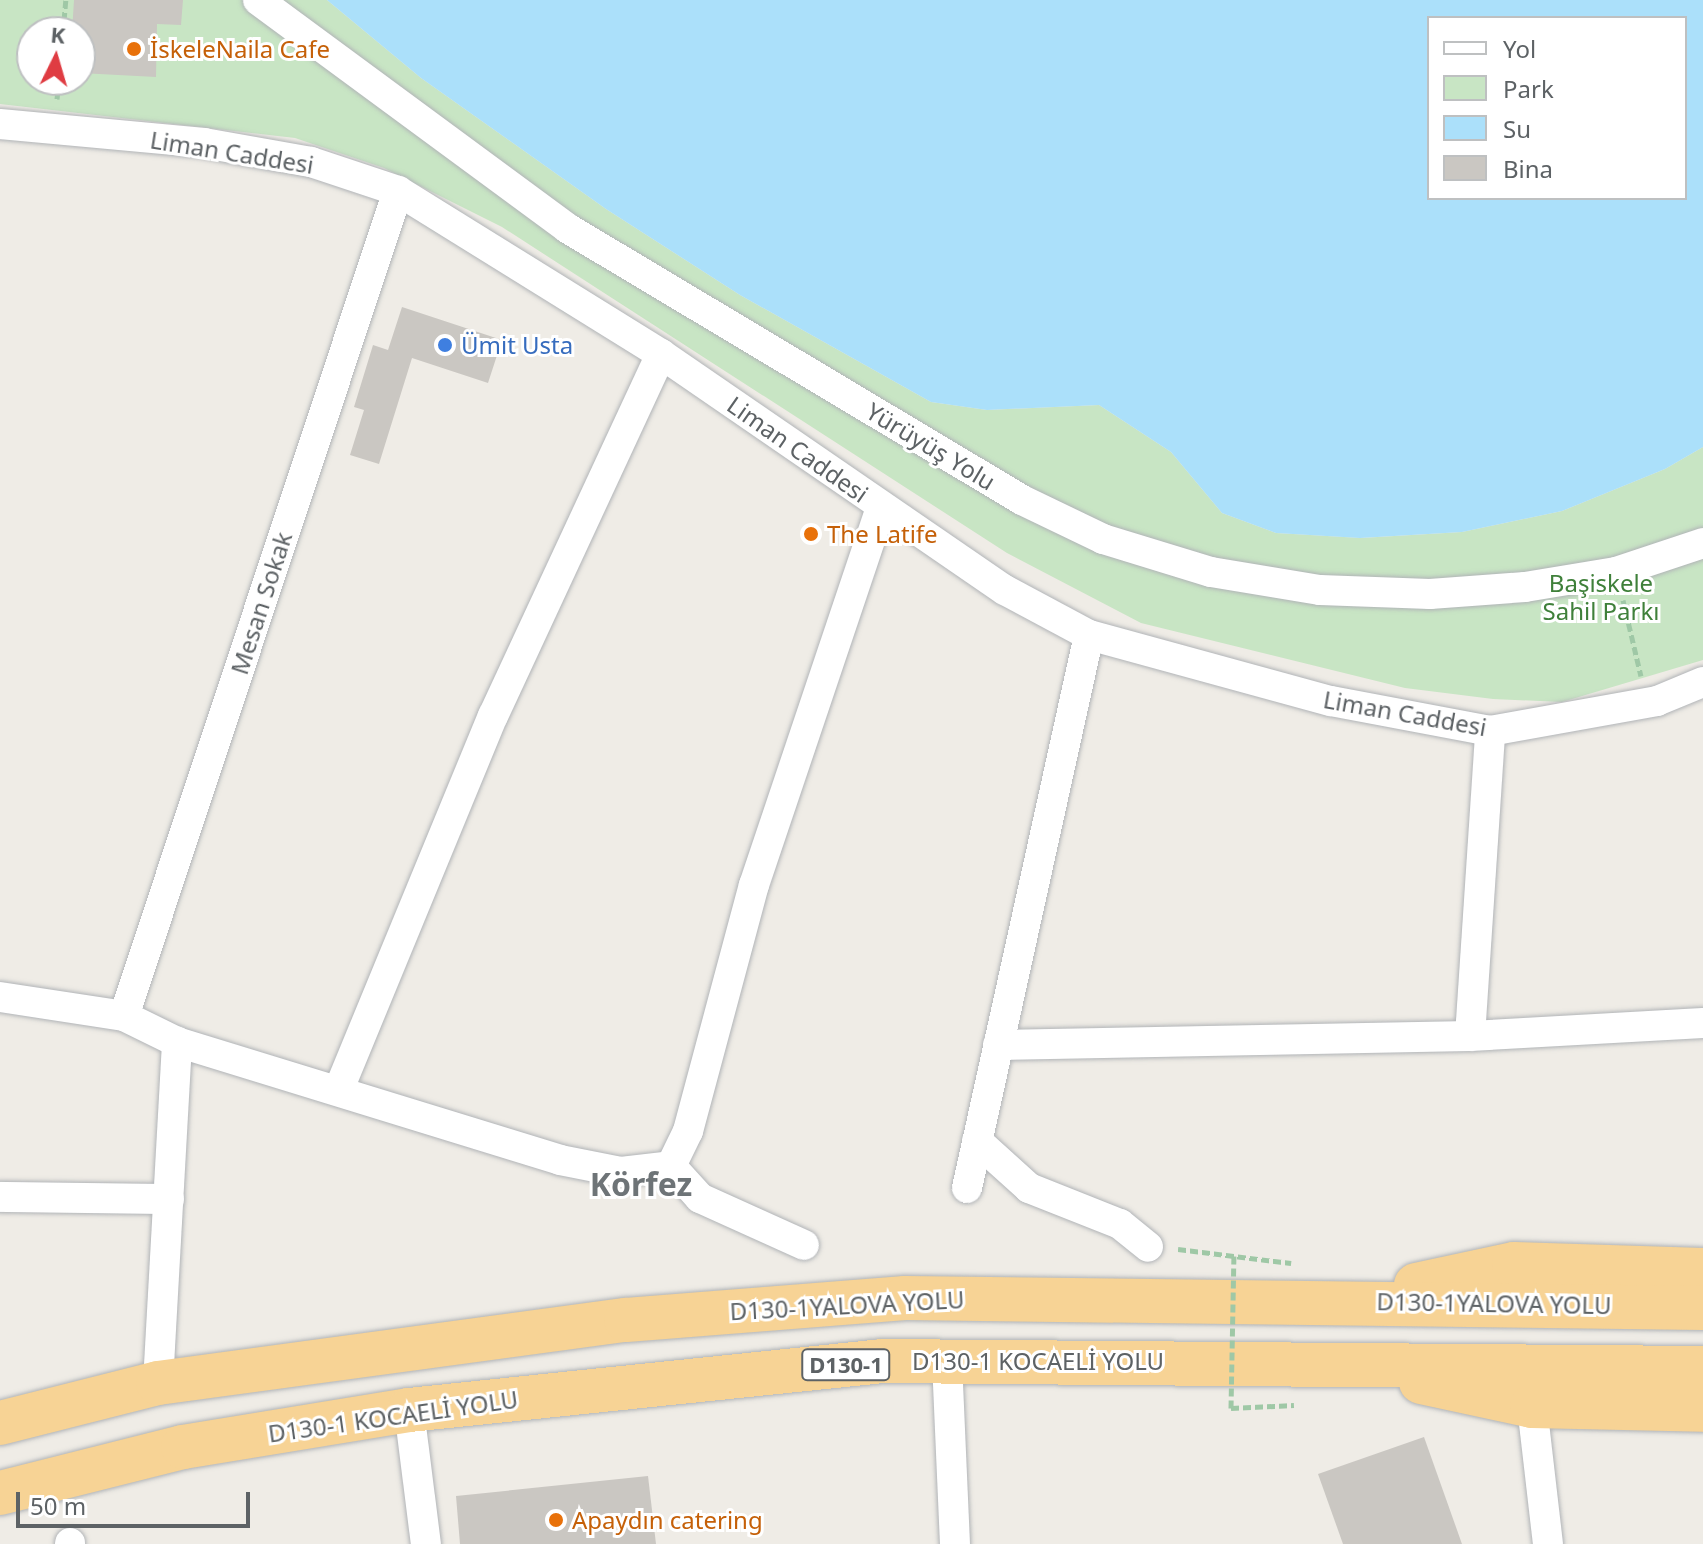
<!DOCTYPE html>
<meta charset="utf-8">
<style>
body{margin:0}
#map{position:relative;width:1703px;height:1544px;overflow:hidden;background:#efece6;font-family:"Noto Sans",sans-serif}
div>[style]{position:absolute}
.green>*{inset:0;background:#c8e5c4}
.water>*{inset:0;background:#abe0fa}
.building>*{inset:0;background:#cac7c2}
.path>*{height:5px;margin-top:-2.5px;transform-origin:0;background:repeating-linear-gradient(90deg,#9fc8a6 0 8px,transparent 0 12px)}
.roads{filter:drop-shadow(0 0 2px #b1b4b7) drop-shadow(0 0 2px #b1b4b7)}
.street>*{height:30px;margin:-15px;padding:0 15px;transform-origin:15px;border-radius:15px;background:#fff}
.highway>*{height:44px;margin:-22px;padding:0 22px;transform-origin:22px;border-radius:22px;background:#f7d395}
.path-bridge>*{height:5px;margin-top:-2.5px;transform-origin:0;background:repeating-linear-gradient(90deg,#9fc8a6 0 8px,transparent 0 12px)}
.dots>*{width:22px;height:22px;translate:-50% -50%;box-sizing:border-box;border:4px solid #fff;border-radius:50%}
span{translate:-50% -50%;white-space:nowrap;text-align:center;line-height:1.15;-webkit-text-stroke:6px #fff;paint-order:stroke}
.shield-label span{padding:2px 6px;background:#fff;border:2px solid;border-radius:6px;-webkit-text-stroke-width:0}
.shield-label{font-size:22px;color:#5d6265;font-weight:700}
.food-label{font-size:24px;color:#c56008}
.left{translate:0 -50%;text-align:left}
.street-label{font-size:24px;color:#5d6265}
.shop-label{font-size:24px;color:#366cbe}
.park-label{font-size:24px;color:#3f803a}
.district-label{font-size:32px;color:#6e7477;font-weight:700}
.legend{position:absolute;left:1427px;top:16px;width:260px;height:184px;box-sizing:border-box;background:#fff;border:2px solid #bec0c1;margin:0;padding:10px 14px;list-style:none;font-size:24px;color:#5d6265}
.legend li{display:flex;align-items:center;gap:16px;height:40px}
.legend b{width:40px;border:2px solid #bec0c1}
.north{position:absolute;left:16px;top:16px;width:80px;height:80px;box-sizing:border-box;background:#fff;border:2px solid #bec0c1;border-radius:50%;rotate:5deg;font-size:22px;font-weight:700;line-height:32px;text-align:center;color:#5d6265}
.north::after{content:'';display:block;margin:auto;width:28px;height:36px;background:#df3c42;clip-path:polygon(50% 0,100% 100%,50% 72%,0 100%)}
.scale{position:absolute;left:16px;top:1492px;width:234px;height:36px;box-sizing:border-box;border:4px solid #5d6265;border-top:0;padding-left:10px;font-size:24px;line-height:28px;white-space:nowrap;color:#5d6265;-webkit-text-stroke:6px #fff;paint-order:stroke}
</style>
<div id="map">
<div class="green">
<div style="clip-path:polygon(evenodd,0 0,327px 0,421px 78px,606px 209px,740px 295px,931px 402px,987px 410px,1099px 405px,1171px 452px,1222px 513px,1276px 533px,1361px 538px,1462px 532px,1562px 511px,1665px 469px,1703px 447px,1703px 660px,1562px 702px,1493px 699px,1405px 688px,1141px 623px,1007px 553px,502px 227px,384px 168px,295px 138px,0 104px,0 0,32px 32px,80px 32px,80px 80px,32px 80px,32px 32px)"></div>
</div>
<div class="water">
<div style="clip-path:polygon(evenodd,327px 0,1703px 0,1703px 447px,1665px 469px,1562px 511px,1462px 532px,1360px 538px,1276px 533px,1222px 513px,1171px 452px,1099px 405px,987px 410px,931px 402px,740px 295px,606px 209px,421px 78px,327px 0,1429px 18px,1685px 18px,1685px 198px,1429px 198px,1429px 18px)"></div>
</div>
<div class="building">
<div style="clip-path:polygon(74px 0,183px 0,181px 25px,157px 24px,156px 77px,80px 73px,80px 32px,72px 32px)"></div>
<div style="clip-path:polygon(402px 307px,502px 340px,488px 383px,412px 358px,379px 464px,350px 455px,364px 410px,354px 407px,373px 345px,388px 350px)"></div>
<div style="clip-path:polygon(1424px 1437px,1462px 1544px,1343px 1544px,1318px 1474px)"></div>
<div style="clip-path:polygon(648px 1476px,656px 1544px,460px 1544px,456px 1496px)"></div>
</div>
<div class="path">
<div style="left:63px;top:32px;width:32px;rotate:-85deg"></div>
<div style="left:57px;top:99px;width:19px;rotate:-84deg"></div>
<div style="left:1623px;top:600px;width:78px;rotate:76.7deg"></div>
<div style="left:1178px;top:1249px;width:114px;rotate:7.1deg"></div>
<div style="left:1231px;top:1408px;width:63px;rotate:-2.7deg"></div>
</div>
<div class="roads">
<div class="street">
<div style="left:258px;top:0;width:384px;rotate:36.4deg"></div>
<div style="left:567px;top:228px;width:530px;rotate:30.87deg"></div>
<div style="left:1022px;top:500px;width:90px;rotate:25.7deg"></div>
<div style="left:1103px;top:539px;width:113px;rotate:17deg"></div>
<div style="left:1211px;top:572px;width:110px;rotate:9.4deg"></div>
<div style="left:1320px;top:590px;width:110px;rotate:2.1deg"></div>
<div style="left:1430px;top:594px;width:95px;rotate:-4.2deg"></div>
<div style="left:1525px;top:587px;width:92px;rotate:-9.4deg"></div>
<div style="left:1616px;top:572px;width:92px;rotate:-18.4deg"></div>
<div style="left:0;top:124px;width:205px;rotate:5.3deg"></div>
<div style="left:204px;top:143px;width:109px;rotate:10.1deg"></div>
<div style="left:311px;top:162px;width:92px;rotate:18.4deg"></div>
<div style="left:398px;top:191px;width:309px;rotate:31.8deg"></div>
<div style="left:661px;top:354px;width:417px;rotate:34.5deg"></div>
<div style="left:1005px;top:590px;width:95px;rotate:28.2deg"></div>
<div style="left:1089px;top:635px;width:251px;rotate:15.3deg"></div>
<div style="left:1331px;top:701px;width:162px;rotate:10.7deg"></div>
<div style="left:1490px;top:731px;width:170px;rotate:-10.2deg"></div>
<div style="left:1657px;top:701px;width:50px;rotate:-22.4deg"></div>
<div style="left:0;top:997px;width:125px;rotate:8.7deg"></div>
<div style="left:124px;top:1016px;width:59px;rotate:26.1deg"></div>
<div style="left:177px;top:1042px;width:401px;rotate:17.1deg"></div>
<div style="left:560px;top:1160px;width:62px;rotate:11.1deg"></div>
<div style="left:621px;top:1172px;width:50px;rotate:-6.8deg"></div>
<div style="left:671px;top:1166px;width:39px;rotate:-64deg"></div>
<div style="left:688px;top:1131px;width:255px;rotate:-75deg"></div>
<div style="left:754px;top:885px;width:399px;rotate:-71.4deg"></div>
<div style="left:124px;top:1016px;width:869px;rotate:-71.63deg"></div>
<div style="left:1470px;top:1036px;width:306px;rotate:-86.2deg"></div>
<div style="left:998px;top:1045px;width:472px;rotate:-1.1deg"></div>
<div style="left:1470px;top:1036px;width:233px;rotate:-3.2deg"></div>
<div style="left:339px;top:1089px;width:404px;rotate:-67.6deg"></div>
<div style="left:493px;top:716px;width:399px;rotate:-65.1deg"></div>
<div style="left:977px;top:1141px;width:70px;rotate:42.1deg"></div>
<div style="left:1029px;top:1188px;width:98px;rotate:21.6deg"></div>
<div style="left:1120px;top:1224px;width:36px;rotate:39deg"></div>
<div style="left:671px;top:1166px;width:43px;rotate:47.8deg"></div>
<div style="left:700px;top:1198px;width:114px;rotate:24.3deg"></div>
<div style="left:967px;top:1188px;width:566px;rotate:-77.56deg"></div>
<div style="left:0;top:1197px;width:169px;rotate:0.7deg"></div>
<div style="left:947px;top:1361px;width:183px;rotate:87.5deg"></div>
<div style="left:158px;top:1383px;width:342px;rotate:-86.8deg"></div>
<div style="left:1532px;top:1406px;width:139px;rotate:83.4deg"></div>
<div style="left:409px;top:1410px;width:135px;rotate:82.8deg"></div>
<div style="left:70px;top:1543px;width:1px;rotate:90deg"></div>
</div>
<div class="highway">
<div style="left:1416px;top:1285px;width:100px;rotate:-12.1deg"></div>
<div style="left:1514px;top:1264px;width:189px;rotate:1.8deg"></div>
<div style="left:1421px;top:1382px;width:114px;rotate:12.2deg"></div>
<div style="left:1532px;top:1406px;width:171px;rotate:1.3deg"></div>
<div style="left:0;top:1423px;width:163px;rotate:-14.2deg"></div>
<div style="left:158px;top:1383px;width:472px;rotate:-7.7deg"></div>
<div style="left:626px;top:1320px;width:280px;rotate:-4.5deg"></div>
<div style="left:905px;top:1298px;width:798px;rotate:0.72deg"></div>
<div style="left:0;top:1493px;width:189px;rotate:-14.1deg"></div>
<div style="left:183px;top:1447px;width:229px;rotate:-9.3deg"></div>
<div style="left:409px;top:1410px;width:475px;rotate:-5.9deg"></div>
<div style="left:881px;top:1361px;width:822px;rotate:0.49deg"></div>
</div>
</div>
<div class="path-bridge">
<div style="left:1231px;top:1408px;width:156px;rotate:-88.9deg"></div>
</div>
<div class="dots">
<div style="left:134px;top:49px;background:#e8710a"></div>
<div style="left:445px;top:345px;background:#3f7fe0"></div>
<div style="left:811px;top:534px;background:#e8710a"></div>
<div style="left:556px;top:1520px;background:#e8710a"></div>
</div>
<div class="shield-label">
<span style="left:846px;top:1365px">D130-1</span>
</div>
<div class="food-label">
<span class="left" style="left:150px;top:49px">İskeleNaila Cafe</span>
<span class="left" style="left:827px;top:534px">The Latife</span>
<span class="left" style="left:572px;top:1520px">Apaydın catering</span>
</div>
<div class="street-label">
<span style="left:232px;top:152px;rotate:9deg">Liman Caddesi</span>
<span style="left:931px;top:446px;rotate:31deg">Yürüyüş Yolu</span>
<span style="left:798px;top:449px;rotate:35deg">Liman Caddesi</span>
<span style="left:261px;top:603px;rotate:-72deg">Mesan Sokak</span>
<span style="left:1405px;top:713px;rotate:10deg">Liman Caddesi</span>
<span style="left:1494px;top:1303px;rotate:1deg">D130-1YALOVA YOLU</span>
<span style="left:847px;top:1305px;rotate:-3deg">D130-1YALOVA YOLU</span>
<span style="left:1038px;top:1361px">D130-1 KOCAELİ YOLU</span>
<span style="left:393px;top:1416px;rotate:-8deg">D130-1 KOCAELİ YOLU</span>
</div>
<div class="shop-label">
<span class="left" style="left:461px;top:345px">Ümit Usta</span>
</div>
<div class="park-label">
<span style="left:1601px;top:597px">Başiskele<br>Sahil Parkı</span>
</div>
<div class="district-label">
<span style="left:641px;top:1184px">Körfez</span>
</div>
<ul class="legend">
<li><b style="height:10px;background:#fff"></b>Yol</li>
<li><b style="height:22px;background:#c8e5c4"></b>Park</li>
<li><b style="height:22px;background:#abe0fa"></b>Su</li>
<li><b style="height:22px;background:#cac7c2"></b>Bina</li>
</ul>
<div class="north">K</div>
<div class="scale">50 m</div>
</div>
